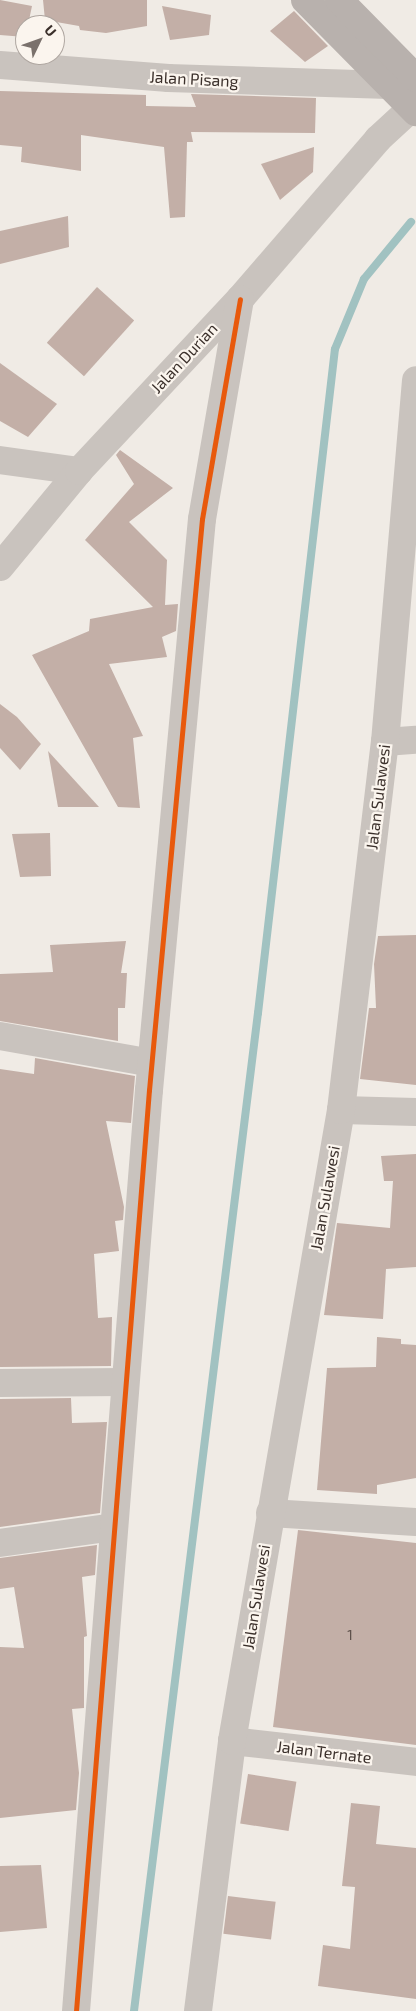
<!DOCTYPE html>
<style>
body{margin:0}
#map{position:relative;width:416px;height:2011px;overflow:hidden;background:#f0ebe5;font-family:"Exo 2",sans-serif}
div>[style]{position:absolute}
.stream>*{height:8px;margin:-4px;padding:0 4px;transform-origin:4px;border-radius:4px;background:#a1c2c1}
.building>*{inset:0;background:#c3afa7;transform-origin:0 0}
.minor>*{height:28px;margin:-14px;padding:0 14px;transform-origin:14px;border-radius:14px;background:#c9c3be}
.major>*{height:28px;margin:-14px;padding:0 14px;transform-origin:14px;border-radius:14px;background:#b8b1ad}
.cycleway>*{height:5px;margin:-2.5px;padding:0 2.5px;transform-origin:2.5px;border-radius:2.5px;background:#e8590c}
span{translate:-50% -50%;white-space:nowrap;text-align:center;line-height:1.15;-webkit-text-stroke:4.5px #fbf5ee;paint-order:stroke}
.number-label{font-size:14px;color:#5d504a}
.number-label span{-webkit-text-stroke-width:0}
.street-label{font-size:16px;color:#3b302b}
.north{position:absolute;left:15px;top:15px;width:50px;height:50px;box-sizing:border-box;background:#fbf5ee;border:1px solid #aea6a0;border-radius:50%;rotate:48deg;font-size:14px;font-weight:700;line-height:20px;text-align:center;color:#3b302b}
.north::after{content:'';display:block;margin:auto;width:18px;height:22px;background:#7a716c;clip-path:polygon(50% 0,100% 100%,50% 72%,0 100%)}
</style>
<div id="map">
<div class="stream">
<div style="left:134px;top:2011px;width:1006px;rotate:-82.92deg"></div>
<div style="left:258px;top:1013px;width:668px;rotate:-83.39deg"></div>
<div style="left:335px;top:349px;width:76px;rotate:-67.5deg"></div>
<div style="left:364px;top:279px;width:74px;rotate:-50.5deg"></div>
</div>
<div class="building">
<div style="clip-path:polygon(0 0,32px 6px,28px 25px,25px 25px,25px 37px,0 35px)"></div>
<div style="clip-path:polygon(43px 0,147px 0,147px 26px,106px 33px,80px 30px,79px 26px,45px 20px)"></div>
<div style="clip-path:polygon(162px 6px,211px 15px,209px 35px,170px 40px)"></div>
<div style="clip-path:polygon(294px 11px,328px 46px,305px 62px,270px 31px)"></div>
<div style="clip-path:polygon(0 91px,146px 95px,146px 106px,196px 107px,191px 94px,316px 98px,315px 133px,191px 132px,193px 142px,187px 142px,185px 217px,170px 218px,164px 147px,81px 135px,81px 171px,21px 162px,22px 147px,0 145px)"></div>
<div style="clip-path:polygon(314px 147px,313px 172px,280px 200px,261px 164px)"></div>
<div style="clip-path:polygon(68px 216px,69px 247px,0 264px,0 231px)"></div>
<div style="left:97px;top:287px;width:50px;height:75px;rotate:42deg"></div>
<div style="clip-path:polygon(0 363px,57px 404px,28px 437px,0 421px)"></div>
<div style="clip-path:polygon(120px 450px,173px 488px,129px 522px,167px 560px,165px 605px,178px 604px,176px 631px,162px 637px,167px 657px,109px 664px,143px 736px,133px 738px,140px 808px,118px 807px,32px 655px,89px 631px,90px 619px,153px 607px,85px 540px,134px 484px,116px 455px)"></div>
<div style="clip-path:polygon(0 704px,17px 717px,41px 744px,20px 770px,0 748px)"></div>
<div style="clip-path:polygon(48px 751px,99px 807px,58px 807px)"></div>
<div style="clip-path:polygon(50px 833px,51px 876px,20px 877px,12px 834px)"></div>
<div style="clip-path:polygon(416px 935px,416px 1085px,360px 1079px,369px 1008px,376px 1008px,374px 964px,378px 936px)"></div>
<div style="clip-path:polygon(126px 941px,121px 973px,127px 973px,125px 1008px,118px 1008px,118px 1041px,0 1021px,0 974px,53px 972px,50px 945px)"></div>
<div style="clip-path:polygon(35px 1058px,135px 1076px,131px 1123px,106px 1121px,124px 1207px,123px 1220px,115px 1221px,119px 1251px,94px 1254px,98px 1318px,112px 1317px,111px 1366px,0 1367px,0 1069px,34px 1074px)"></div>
<div style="clip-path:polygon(416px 1154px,416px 1267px,386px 1269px,383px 1319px,324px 1315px,337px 1223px,390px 1228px,393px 1181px,384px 1181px,381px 1156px)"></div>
<div style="clip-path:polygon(377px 1337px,401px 1339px,401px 1344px,416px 1345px,416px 1478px,377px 1485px,377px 1494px,317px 1490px,327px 1368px,376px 1367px)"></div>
<div style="clip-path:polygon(71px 1398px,72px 1423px,107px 1422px,100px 1513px,0 1527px,0 1399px)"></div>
<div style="clip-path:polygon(298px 1530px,416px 1543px,416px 1745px,273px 1727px)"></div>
<div style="clip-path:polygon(97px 1545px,95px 1575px,82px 1577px,87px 1636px,84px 1637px,84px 1708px,72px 1709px,79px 1773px,76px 1810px,0 1818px,0 1647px,24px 1648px,14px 1587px,0 1589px,0 1558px)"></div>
<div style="left:248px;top:1774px;width:49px;height:50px;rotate:9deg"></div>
<div style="clip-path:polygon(351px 1803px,380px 1806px,376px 1844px,416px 1848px,416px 1999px,318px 1986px,323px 1945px,350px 1949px,355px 1887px,342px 1886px)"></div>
<div style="clip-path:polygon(41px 1865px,47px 1928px,0 1932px,0 1866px)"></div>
<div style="left:228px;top:1896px;width:48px;height:38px;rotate:7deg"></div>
</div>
<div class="minor">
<div style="left:0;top:65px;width:169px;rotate:4.4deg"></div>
<div style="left:168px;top:78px;width:221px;rotate:1.8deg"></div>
<div style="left:0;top:460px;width:80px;rotate:7.9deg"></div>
<div style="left:0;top:567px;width:124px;rotate:-50.5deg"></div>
<div style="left:79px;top:471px;width:236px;rotate:-46.9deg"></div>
<div style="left:240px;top:299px;width:211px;rotate:-49.2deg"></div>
<div style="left:378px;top:139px;width:52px;rotate:-42.6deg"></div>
<div style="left:385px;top:742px;width:31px;rotate:-4deg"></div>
<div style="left:0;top:1036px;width:153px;rotate:10.1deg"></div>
<div style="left:341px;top:1110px;width:75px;rotate:1.5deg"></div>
<div style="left:0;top:1383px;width:124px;rotate:-0.5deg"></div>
<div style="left:270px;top:1513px;width:146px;rotate:3.5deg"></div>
<div style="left:0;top:1543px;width:115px;rotate:-8deg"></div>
<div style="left:232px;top:1741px;width:185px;rotate:6.5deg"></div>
<div style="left:76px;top:2011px;width:924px;rotate:-85.47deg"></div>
<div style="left:149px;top:1090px;width:573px;rotate:-84.7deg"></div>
<div style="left:202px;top:519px;width:223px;rotate:-80.2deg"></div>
<div style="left:198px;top:2011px;width:272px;rotate:-82.8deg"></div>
<div style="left:232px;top:1741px;width:640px;rotate:-80.2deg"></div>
<div style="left:341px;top:1110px;width:371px;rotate:-83.2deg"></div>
<div style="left:385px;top:742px;width:363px;rotate:-85.1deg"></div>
</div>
<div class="major">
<div style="left:305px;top:0;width:158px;rotate:45.3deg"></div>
<div style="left:339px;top:0;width:110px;rotate:45.4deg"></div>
</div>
<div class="cycleway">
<div style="left:76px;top:2011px;width:924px;rotate:-85.47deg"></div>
<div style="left:149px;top:1090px;width:573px;rotate:-84.7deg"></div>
<div style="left:202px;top:519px;width:223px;rotate:-80.2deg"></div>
</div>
<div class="number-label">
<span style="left:350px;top:1635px">1</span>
</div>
<div class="street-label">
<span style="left:194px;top:79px;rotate:3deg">Jalan Pisang</span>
<span style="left:184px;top:358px;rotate:-47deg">Jalan Durian</span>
<span style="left:378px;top:797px;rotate:-83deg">Jalan Sulawesi</span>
<span style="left:325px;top:1198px;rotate:-80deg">Jalan Sulawesi</span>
<span style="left:256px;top:1597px;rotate:-81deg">Jalan Sulawesi</span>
<span style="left:324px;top:1752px;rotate:7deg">Jalan Ternate</span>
</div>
<div class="north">U</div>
</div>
